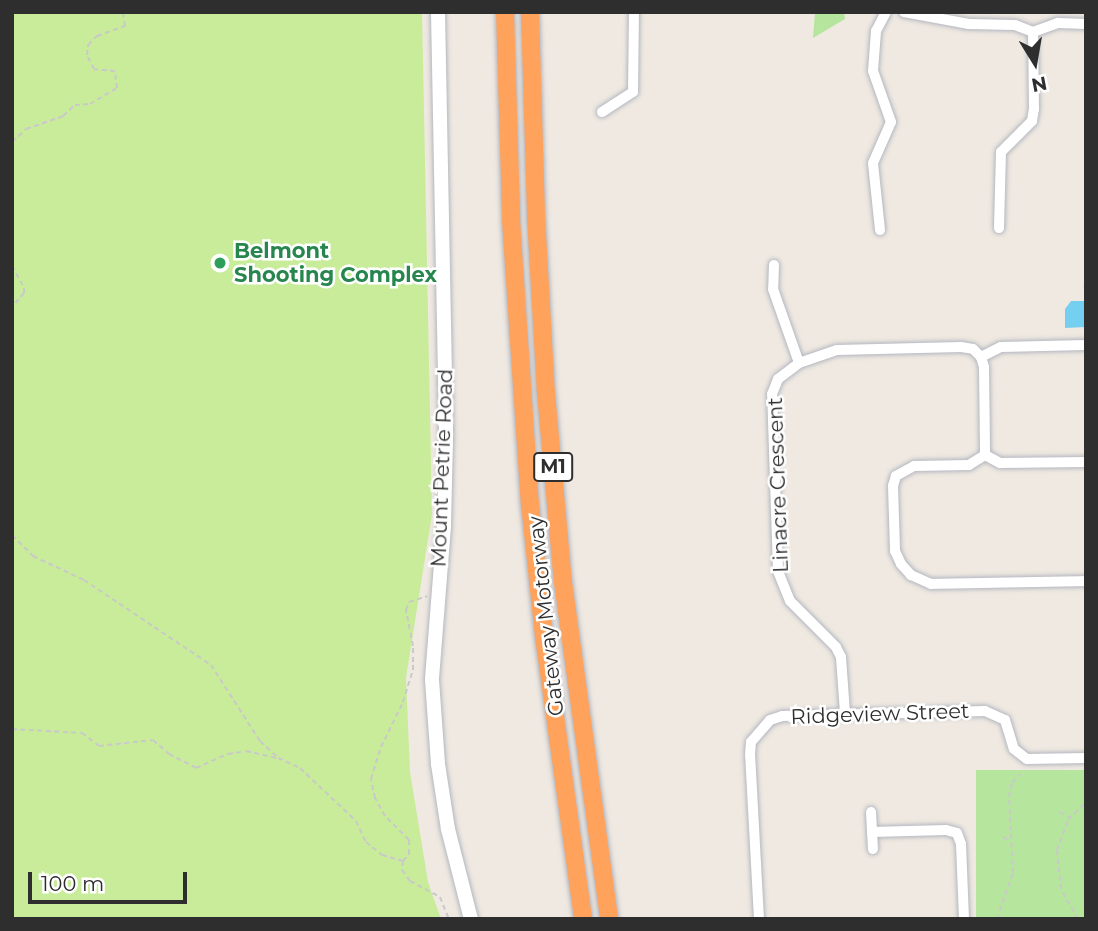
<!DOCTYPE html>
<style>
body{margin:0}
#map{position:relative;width:1098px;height:931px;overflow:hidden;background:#efe9e1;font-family:Montserrat,sans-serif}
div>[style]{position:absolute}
.green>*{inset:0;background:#b6e59e;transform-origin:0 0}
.pitch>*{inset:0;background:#c9ec9a}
.water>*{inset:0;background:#75cff0}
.path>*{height:2px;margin-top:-1px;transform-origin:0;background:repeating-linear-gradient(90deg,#c9c9c9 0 5px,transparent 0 8.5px)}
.roads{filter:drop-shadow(0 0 2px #b4b7c1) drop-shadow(0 0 2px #b4b7c1)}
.street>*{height:10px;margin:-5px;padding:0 5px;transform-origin:5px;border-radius:5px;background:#fff}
.secondary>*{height:14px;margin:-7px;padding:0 7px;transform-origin:7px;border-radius:7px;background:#fff}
.highway>*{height:18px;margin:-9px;padding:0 9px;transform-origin:9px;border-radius:9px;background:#ffa35c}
.dots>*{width:19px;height:19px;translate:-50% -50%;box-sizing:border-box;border:4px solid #fff;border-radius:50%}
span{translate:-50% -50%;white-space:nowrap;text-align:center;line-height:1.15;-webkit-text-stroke:5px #fff;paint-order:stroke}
.shield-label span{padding:2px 5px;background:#fff;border:2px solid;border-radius:5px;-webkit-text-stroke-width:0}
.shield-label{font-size:19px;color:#2e2e2e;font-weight:700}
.leisure-label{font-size:21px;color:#27864d;font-weight:700}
.left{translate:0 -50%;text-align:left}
.street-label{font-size:21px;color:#2e2e2e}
.frame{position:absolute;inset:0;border:14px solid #2e2e2e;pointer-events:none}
.north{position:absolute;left:1000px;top:28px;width:70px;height:70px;-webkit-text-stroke:5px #fff;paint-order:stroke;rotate:169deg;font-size:19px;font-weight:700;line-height:28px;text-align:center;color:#2e2e2e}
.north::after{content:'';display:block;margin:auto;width:24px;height:32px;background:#2e2e2e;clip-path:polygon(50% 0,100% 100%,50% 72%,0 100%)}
.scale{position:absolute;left:28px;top:872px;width:159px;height:32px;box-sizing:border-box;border:4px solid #2e2e2e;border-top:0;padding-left:9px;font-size:21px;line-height:24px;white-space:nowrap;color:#2e2e2e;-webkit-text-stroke:5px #fff;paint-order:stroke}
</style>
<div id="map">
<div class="green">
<div style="clip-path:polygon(815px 12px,844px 12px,845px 19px,813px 38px)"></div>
<div style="left:1086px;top:770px;width:149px;height:110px;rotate:90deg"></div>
</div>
<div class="pitch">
<div style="clip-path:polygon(12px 12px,422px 12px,432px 514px,406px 678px,410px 772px,428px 882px,441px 919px,12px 919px)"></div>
</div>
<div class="water">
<div style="clip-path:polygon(1071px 301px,1086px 301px,1086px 327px,1065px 328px,1065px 309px)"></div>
</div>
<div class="path">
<div style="left:12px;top:142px;width:19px;rotate:-43deg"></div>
<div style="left:26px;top:129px;width:39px;rotate:-19deg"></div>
<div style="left:63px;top:116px;width:16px;rotate:-43deg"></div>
<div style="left:75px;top:105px;width:15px;rotate:-4deg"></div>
<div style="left:90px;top:104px;width:31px;rotate:-31deg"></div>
<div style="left:117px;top:88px;width:17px;rotate:-97deg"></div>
<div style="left:115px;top:71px;width:21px;rotate:-175deg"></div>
<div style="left:94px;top:69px;width:16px;rotate:-117deg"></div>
<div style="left:87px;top:55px;width:10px;rotate:-84deg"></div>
<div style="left:88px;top:45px;width:13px;rotate:-45deg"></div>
<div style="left:97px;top:36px;width:30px;rotate:-20deg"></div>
<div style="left:125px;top:26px;width:14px;rotate:-98deg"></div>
<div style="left:12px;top:266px;width:25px;rotate:61deg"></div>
<div style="left:24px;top:288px;width:5px;rotate:90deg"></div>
<div style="left:24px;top:293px;width:18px;rotate:131deg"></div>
<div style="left:1084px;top:287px;width:4px;rotate:-56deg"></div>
<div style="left:12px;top:535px;width:30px;rotate:45deg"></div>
<div style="left:33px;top:556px;width:56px;rotate:25.2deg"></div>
<div style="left:84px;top:580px;width:153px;rotate:33.8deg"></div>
<div style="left:211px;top:665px;width:90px;rotate:57.2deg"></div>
<div style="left:260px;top:741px;width:25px;rotate:43deg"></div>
<div style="left:278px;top:758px;width:24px;rotate:24deg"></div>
<div style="left:300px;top:768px;width:77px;rotate:43.4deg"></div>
<div style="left:356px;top:821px;width:23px;rotate:65deg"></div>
<div style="left:366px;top:842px;width:21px;rotate:39deg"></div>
<div style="left:382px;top:855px;width:22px;rotate:16deg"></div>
<div style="left:403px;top:861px;width:9px;rotate:-49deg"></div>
<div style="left:409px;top:854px;width:14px;rotate:-90deg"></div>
<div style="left:409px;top:840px;width:34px;rotate:-135deg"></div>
<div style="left:385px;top:816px;width:21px;rotate:-119deg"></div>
<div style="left:375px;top:798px;width:19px;rotate:-102deg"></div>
<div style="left:371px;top:779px;width:34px;rotate:-73deg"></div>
<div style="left:381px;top:747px;width:50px;rotate:-63.9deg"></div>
<div style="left:403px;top:702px;width:34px;rotate:-73deg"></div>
<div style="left:413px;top:670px;width:24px;rotate:-90deg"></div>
<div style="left:413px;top:646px;width:37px;rotate:-101deg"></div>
<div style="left:406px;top:610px;width:9px;rotate:-69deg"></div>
<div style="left:409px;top:602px;width:19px;rotate:-18deg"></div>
<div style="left:12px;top:729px;width:70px;rotate:3.3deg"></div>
<div style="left:82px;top:733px;width:21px;rotate:37deg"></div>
<div style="left:99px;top:746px;width:54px;rotate:-6.3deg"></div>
<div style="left:153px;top:740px;width:21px;rotate:41deg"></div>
<div style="left:169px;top:754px;width:30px;rotate:27deg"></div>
<div style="left:196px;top:768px;width:35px;rotate:-24deg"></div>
<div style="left:228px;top:754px;width:18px;rotate:-9deg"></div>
<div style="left:246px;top:751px;width:32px;rotate:13deg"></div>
<div style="left:1060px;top:812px;width:9px;rotate:32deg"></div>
<div style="left:1003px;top:837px;width:8px;rotate:30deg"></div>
<div style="left:403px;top:861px;width:9px;rotate:96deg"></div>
<div style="left:402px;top:870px;width:14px;rotate:54deg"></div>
<div style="left:410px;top:881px;width:34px;rotate:28deg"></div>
<div style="left:440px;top:897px;width:24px;rotate:68deg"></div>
<div style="left:997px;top:919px;width:49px;rotate:-70.8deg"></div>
<div style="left:1013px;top:873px;width:76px;rotate:-93deg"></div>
<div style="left:1009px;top:797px;width:14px;rotate:-78deg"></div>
<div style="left:1012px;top:783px;width:12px;rotate:-48deg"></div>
<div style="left:1078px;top:919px;width:34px;rotate:-120deg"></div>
<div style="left:1061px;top:889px;width:39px;rotate:-96deg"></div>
<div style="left:1057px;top:850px;width:33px;rotate:-70deg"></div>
<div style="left:1068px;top:819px;width:25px;rotate:-43deg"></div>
</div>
<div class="roads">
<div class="street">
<div style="left:904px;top:12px;width:66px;rotate:10.5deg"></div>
<div style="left:969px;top:24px;width:46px;rotate:1.2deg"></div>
<div style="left:1015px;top:25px;width:19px;rotate:21deg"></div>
<div style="left:1033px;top:32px;width:27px;rotate:-20deg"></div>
<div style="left:1058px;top:23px;width:28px;rotate:2deg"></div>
<div style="left:602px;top:112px;width:37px;rotate:-33deg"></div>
<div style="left:633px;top:92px;width:80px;rotate:-89.3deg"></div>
<div style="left:999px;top:228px;width:76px;rotate:-88.5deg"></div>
<div style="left:1001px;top:152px;width:44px;rotate:-45deg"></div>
<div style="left:1032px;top:121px;width:12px;rotate:-81deg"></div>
<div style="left:1034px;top:109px;width:77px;rotate:-90.7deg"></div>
<div style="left:880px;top:230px;width:67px;rotate:-96deg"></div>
<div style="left:873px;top:163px;width:45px;rotate:-66.3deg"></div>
<div style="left:891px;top:122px;width:54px;rotate:-109.4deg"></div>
<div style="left:873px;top:71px;width:40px;rotate:-85.7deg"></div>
<div style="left:876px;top:31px;width:21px;rotate:-62deg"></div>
<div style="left:774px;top:265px;width:24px;rotate:92deg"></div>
<div style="left:773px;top:289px;width:78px;rotate:70.6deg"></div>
<div style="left:981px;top:357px;width:22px;rotate:-27deg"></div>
<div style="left:1001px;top:347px;width:85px;rotate:-1.3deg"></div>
<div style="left:985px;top:455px;width:17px;rotate:28deg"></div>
<div style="left:1000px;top:463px;width:86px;rotate:-0.7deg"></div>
<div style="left:845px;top:713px;width:56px;rotate:-94.1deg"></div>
<div style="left:841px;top:657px;width:11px;rotate:-117deg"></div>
<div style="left:836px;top:647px;width:65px;rotate:-135deg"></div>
<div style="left:790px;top:601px;width:32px;rotate:-112deg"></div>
<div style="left:778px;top:571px;width:177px;rotate:-91.9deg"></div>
<div style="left:772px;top:394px;width:16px;rotate:-68deg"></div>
<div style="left:778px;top:379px;width:26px;rotate:-37deg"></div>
<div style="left:799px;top:363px;width:40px;rotate:-18.9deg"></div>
<div style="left:837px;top:350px;width:124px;rotate:-1.4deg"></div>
<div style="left:961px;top:347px;width:12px;rotate:9deg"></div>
<div style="left:973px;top:349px;width:11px;rotate:45deg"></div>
<div style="left:981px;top:357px;width:10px;rotate:73deg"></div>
<div style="left:984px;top:367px;width:88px;rotate:89.3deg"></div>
<div style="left:985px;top:455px;width:19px;rotate:148deg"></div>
<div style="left:969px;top:465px;width:55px;rotate:179deg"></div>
<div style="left:914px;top:466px;width:21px;rotate:151deg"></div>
<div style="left:896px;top:476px;width:10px;rotate:107deg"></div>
<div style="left:893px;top:486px;width:65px;rotate:88.2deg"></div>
<div style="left:895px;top:551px;width:14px;rotate:65deg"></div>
<div style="left:901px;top:564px;width:15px;rotate:48deg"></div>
<div style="left:911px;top:575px;width:22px;rotate:24deg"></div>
<div style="left:931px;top:584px;width:155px;rotate:-1.1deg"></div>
<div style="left:871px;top:812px;width:37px;rotate:87deg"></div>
<div style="left:872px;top:832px;width:74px;rotate:-1.5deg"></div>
<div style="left:946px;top:830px;width:11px;rotate:15deg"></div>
<div style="left:957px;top:833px;width:12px;rotate:70deg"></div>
<div style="left:961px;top:844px;width:75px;rotate:87.7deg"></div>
<div style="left:759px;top:919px;width:164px;rotate:-93.1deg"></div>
<div style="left:750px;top:755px;width:13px;rotate:-86deg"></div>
<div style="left:751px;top:742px;width:29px;rotate:-49deg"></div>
<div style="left:770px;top:720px;width:13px;rotate:-18deg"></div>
<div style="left:782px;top:716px;width:203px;rotate:-1.4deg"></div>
<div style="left:985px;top:711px;width:22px;rotate:24deg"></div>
<div style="left:1005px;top:720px;width:30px;rotate:73deg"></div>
<div style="left:1014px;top:749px;width:16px;rotate:38deg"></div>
<div style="left:1027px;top:759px;width:59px;rotate:-1deg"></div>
</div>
<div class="secondary">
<div style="left:438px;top:12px;width:425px;rotate:88.9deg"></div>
<div style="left:446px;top:437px;width:89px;rotate:91.3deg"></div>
<div style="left:444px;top:526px;width:154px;rotate:94.5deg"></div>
<div style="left:432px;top:680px;width:84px;rotate:85.9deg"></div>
<div style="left:438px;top:764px;width:66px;rotate:81.3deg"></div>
<div style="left:448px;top:829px;width:93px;rotate:75.7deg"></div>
</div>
<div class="highway">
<div style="left:505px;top:12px;width:208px;rotate:88.3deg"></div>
<div style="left:511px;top:220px;width:285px;rotate:86.2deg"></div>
<div style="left:530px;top:504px;width:134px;rotate:84deg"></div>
<div style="left:544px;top:637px;width:285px;rotate:82.1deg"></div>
<div style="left:530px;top:12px;width:204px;rotate:88.3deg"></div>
<div style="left:536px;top:216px;width:177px;rotate:86.8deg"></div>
<div style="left:546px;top:393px;width:190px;rotate:84.9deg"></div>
<div style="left:563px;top:582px;width:340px;rotate:82.2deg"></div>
</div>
</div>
<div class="dots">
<div style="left:220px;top:263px;background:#2e9e5b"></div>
</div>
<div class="shield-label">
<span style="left:553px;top:467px">M1</span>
</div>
<div class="leisure-label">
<span class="left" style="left:234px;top:263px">Belmont<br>Shooting Complex</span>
</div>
<div class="street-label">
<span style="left:442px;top:468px;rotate:-88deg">Mount Petrie Road</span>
<span style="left:778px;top:485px;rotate:-92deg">Linacre Crescent</span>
<span style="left:546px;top:616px;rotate:-96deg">Gateway Motorway</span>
<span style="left:880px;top:714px;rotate:-2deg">Ridgeview Street</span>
</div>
<div class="frame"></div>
<div class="north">N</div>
<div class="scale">100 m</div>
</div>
